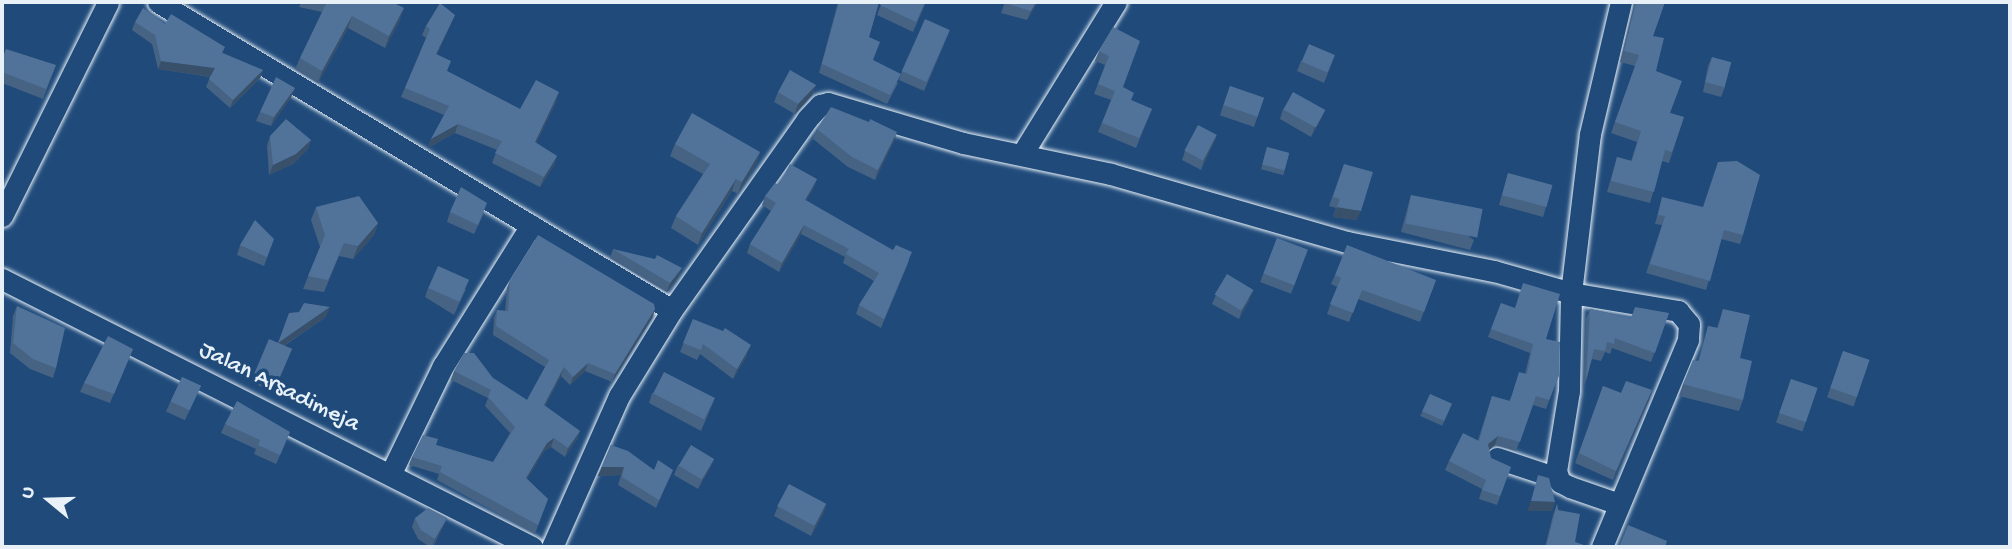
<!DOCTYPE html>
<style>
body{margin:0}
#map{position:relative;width:2012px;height:549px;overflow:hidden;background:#1f4a7a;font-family:"Gochi Hand",sans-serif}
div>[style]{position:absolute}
.roads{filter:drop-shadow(0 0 2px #e8f1f8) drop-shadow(0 0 2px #e8f1f8)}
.minor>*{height:21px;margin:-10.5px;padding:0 10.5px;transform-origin:10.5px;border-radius:10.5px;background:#1f4a7a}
.wall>*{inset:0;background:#466384;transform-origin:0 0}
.shaded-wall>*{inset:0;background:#39506b}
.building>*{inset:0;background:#517399;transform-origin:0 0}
span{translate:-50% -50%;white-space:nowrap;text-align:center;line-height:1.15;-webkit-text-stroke:7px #1f4a7a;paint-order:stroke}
.street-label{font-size:24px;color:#e8f1f8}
.frame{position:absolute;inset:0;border:4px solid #e8f1f8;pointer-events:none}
.north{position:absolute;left:14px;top:465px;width:70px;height:70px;-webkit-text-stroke:5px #1f4a7a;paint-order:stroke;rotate:289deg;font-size:19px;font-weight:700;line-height:28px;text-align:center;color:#e8f1f8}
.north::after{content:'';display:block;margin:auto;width:24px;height:32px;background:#e8f1f8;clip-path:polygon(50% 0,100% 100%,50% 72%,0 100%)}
</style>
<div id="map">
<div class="roads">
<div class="minor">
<div style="left:158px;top:2px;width:599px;rotate:30.93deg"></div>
<div style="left:1022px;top:154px;width:179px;rotate:-58.3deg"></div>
<div style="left:2px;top:216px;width:239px;rotate:-63.6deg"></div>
<div style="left:2px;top:279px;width:594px;rotate:26.82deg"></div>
<div style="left:1497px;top:458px;width:63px;rotate:18.4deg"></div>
<div style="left:391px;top:473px;width:119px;rotate:-64.1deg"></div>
<div style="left:443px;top:366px;width:166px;rotate:-58deg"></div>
<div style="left:1619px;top:504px;width:52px;rotate:-160.9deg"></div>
<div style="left:1570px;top:487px;width:11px;rotate:-153deg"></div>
<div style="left:1560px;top:482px;width:12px;rotate:-110deg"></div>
<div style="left:1556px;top:471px;width:81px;rotate:-80.8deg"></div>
<div style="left:1569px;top:391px;width:98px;rotate:-88.8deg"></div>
<div style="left:1571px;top:293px;width:160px;rotate:-83.2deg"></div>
<div style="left:1590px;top:134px;width:136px;rotate:-76.8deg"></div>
<div style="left:552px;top:547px;width:165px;rotate:-66.1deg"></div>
<div style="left:619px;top:396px;width:101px;rotate:-58.4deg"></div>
<div style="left:672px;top:310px;width:234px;rotate:-54.7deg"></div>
<div style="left:807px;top:119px;width:19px;rotate:-47deg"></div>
<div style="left:820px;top:105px;width:8px;rotate:-14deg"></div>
<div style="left:828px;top:103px;width:141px;rotate:16.5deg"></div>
<div style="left:963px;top:143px;width:151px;rotate:11.8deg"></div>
<div style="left:1111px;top:174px;width:246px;rotate:16.1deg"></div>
<div style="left:1347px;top:242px;width:150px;rotate:11.2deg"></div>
<div style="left:1494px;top:271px;width:80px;rotate:15.9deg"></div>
<div style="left:1571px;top:293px;width:109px;rotate:9.5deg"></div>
<div style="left:1678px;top:311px;width:17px;rotate:50deg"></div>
<div style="left:1689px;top:324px;width:16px;rotate:94deg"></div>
<div style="left:1688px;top:340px;width:224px;rotate:112.6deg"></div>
</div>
</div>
<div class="wall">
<div style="clip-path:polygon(301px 2px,392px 2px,400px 20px,385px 48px,348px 28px,318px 83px,295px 69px,300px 58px,322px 12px,299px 7px)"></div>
<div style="clip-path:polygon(838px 2px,879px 2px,869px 37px,873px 60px,898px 83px,887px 104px,819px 73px)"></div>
<div style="clip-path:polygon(882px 2px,926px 2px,913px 32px,877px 15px)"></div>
<div style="clip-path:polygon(1005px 2px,1038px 2px,1027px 20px,1001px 13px)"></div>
<div style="clip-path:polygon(1632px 2px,1665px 2px,1653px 36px,1656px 71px,1670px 113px,1684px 117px,1669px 163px,1662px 161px,1650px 203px,1607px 192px,1617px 157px,1631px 161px,1637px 142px,1611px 133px,1635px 66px,1620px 62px,1634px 5px)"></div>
<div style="clip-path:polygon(455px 15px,437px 54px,447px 71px,520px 109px,556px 102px,536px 143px,557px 156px,554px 165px,540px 187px,492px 163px,497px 150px,455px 133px,428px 148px,431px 139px,444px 115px,401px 97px,426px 38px,422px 35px,426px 26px)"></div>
<div style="clip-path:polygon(135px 22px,165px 24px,223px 53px,263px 70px,260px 78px,230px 108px,206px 87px,210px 77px,158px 69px,152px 44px,132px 30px)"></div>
<div style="clip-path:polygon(1113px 27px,1123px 87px,1131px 100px,1152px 109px,1136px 148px,1098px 132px,1111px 100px,1094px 94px,1105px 65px,1095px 61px,1099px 51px)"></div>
<div style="clip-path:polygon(950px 30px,924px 91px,899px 80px,902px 71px)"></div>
<div style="clip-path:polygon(1335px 55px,1324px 83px,1297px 71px,1301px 61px)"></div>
<div style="clip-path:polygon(1712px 57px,1725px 87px,1721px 97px,1703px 92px,1708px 66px)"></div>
<div style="clip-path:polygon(2px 59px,56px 65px,43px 99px,2px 83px)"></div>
<div style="clip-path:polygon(816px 85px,812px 95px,795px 114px,774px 102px,778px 92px)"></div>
<div style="left:1230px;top:86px;width:36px;height:31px;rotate:19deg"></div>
<div style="clip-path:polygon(295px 88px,291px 97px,271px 126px,256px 121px,260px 112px)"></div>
<div style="clip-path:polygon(1283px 109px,1321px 119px,1311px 137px,1280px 119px)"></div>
<div style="clip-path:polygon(869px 122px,894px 141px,875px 180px,848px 167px,813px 139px,817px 129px)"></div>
<div style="clip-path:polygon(1217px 135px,1201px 170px,1182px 160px,1185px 151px)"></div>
<div style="clip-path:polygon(270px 136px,311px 140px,308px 149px,293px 164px,269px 175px,267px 146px)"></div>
<div style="clip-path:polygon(675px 144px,760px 152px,756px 164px,738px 194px,732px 191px,698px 245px,671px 228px,676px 216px,703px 174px,670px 156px)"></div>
<div style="left:1267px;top:147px;width:23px;height:23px;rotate:15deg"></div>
<div style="clip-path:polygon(1344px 164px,1357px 220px,1333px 217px,1336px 208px,1329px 206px)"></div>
<div style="clip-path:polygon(1508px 173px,1546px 207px,1543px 217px,1499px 205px)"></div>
<div style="clip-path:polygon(817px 179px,813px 189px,806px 200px,909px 261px,881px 328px,856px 314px,859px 305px,874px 281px,843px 263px,845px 257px,801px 234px,779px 272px,747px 253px,750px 244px,771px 211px,762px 205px,765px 196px,779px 185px)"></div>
<div style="clip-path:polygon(1411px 195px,1474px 240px,1470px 250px,1401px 232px)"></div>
<div style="clip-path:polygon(1662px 197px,1743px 235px,1740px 244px,1721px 239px,1706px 290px,1646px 273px,1662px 225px,1655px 224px)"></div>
<div style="clip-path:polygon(316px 207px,378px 223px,374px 235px,353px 259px,339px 256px,324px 292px,303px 289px,320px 247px,311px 220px)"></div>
<div style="clip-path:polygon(450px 212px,484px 213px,474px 234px,447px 222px)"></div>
<div style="left:1277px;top:238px;width:33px;height:47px;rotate:21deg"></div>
<div style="clip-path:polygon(274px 239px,264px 266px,237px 255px,240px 245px)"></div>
<div style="clip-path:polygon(613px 249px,679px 276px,667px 292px,610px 258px)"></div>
<div style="clip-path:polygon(1335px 275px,1436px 280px,1420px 322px,1358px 299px,1349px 322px,1327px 314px,1337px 287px,1331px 284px)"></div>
<div style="clip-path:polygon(510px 280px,655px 309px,652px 318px,612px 382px,585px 371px,570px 385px,561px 376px,545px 406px,580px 431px,577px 439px,565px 457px,551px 447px,544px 451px,527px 479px,548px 499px,535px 534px,437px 480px,439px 474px,409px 465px,412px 457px,436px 445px,493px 462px,510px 433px,485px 406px,488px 398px,451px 380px,454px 371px,493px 378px,527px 400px,545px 367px,493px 335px,494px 318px,497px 310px,505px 311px,507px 288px)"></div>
<div style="clip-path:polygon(428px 288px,466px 289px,454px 315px,425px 297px)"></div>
<div style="clip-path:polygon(1216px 295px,1250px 299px,1239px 319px,1212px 304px)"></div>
<div style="clip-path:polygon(1501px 303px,1546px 339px,1559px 375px,1546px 409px,1533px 405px,1516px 451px,1495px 445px,1489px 450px,1491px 458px,1511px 467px,1497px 505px,1479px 499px,1482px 489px,1445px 470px,1449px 461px,1478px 440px,1492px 396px,1509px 401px,1525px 374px,1530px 353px,1488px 337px)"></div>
<div style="clip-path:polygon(17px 306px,56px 368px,53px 378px,30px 369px,10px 353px,13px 316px)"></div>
<div style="clip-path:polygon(1590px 309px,1631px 318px,1669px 313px,1651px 362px,1612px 348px,1610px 354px,1605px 352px,1601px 361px,1592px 359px,1583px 390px,1586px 319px)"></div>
<div style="clip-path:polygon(1723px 309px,1740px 358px,1743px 400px,1739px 411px,1679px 396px,1683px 384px,1698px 361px,1708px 326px,1717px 328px)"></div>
<div style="clip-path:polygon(326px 317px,284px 346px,292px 349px,273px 392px,251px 382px,254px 373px,277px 343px)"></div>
<div style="clip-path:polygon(693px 319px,747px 355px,733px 379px,700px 354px,697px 360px,680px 352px)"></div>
<div style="clip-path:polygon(133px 349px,110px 403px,80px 392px,84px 383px)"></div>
<div style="left:1843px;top:351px;width:28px;height:49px;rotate:19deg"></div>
<div style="left:182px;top:377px;width:21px;height:38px;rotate:25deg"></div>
<div style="left:1791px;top:379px;width:28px;height:46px;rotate:19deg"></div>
<div style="clip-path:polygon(1603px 386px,1621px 393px,1652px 390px,1613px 480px,1575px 463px)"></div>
<div style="clip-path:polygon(652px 393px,715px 398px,701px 431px,649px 403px)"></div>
<div style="left:1430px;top:394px;width:24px;height:24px;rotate:24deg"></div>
<div style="clip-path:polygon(225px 424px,286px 442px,276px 464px,254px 454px,256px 449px,221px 433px)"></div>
<div style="clip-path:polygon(611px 445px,654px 470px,673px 470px,656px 508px,618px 485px,621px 475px,598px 476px)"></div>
<div style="clip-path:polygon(714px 459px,710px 468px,698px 489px,674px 475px,678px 465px)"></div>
<div style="clip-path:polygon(826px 504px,823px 514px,811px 536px,774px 516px,778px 506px)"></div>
<div style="clip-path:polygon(1557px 504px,1558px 510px,1575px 542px,1589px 547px,1545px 547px,1553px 515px)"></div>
<div style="clip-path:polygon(415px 518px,447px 518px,443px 527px,433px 547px,430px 547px,418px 539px,412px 527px)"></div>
</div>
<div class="shaded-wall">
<div style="clip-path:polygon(1036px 2px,1038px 2px,1027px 20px,1031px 11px)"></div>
<div style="clip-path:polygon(404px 8px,400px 20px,385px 48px,389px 36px)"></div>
<div style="clip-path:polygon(455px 15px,451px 24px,433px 63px,436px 54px)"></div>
<div style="clip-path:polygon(352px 16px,348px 28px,318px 83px,322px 71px)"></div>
<div style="clip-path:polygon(161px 61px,215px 68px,212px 77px,158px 69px)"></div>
<div style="clip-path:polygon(263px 70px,260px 78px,230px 108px,233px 100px)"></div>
<div style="clip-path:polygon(816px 85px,812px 95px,795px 114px,798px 104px)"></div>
<div style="clip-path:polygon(295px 88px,291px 97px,271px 126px,274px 117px)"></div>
<div style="clip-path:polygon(559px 92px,556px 102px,532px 152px,535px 142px)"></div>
<div style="clip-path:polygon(1325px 110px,1321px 119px,1311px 137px,1315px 127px)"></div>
<div style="clip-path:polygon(458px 124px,455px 133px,428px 148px,431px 139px)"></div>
<div style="clip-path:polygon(897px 132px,894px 141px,875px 180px,878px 170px)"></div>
<div style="clip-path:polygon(1217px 135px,1213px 144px,1201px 170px,1204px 160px)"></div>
<div style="clip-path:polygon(311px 140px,308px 149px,293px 164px,269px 175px,273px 165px)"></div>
<div style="clip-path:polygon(760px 152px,756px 164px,738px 194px,742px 182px)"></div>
<div style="clip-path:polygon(557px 156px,554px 165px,540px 187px,544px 177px)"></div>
<div style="clip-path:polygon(736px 179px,732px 191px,698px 245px,702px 233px)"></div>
<div style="clip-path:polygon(817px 179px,813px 189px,801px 209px,805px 200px)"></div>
<div style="clip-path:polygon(1337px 207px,1361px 211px,1357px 220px,1333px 217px)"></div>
<div style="clip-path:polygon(378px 223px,374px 235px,353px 259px,358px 246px)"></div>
<div style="clip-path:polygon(804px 225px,801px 234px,779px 272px,782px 263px)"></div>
<div style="clip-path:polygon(682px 268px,679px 276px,667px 292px,670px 283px)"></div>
<div style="clip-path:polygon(1254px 290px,1250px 299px,1239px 319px,1242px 310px)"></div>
<div style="clip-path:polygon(330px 307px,326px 317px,274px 352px,278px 343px)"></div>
<div style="clip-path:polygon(655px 309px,652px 318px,612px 382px,615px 374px)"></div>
<div style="clip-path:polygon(751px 345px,747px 355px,733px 379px,737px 369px)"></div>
<div style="clip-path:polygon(588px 363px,585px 371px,570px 385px,573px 377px)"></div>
<div style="clip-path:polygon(564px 367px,561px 376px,541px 413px,544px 405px)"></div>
<div style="clip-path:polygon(1652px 390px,1649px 400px,1613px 480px,1616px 471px)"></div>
<div style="clip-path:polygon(580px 431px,577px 439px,565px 457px,568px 448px)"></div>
<div style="clip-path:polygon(1498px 436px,1495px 445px,1485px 453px,1488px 444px)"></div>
<div style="clip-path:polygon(554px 438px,551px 447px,544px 451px,523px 486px,526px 478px,547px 443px)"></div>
<div style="clip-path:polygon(714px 459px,710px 468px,698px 489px,702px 480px)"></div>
<div style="clip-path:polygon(602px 467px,624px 467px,621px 475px,598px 476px)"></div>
<div style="clip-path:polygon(1531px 501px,1555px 502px,1552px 511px,1527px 511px)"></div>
<div style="clip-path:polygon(826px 504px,823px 514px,811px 536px,815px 526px)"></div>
<div style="clip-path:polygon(447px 518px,443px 527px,432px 547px,435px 539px)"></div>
</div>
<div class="building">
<div style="clip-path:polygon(327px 2px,392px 2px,404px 8px,389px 36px,352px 16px,322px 71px,300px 58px)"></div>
<div style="clip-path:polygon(839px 2px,879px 2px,869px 37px,880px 42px,873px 60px,901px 74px,890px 95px,822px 64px)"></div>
<div style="clip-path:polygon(882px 2px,925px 2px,916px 22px,880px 5px)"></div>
<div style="clip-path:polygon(1005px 2px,1036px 2px,1031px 11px,1005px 3px)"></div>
<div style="clip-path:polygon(1636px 2px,1665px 2px,1653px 36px,1664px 38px,1656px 71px,1682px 81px,1670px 113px,1684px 117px,1672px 152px,1665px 150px,1654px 192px,1611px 181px,1617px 157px,1632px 161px,1641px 131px,1615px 122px,1639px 55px,1624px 51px)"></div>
<div style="clip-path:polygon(440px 3px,455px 15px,436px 54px,451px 61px,447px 71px,520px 109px,536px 80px,559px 92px,535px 142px,557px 156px,544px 177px,495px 153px,502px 141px,458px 124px,431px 139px,449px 106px,405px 88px,430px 29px,426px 26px)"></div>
<div style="clip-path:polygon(143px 8px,165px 24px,171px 14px,225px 47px,222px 53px,263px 70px,233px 100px,209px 79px,215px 68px,161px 61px,155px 35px,135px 22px)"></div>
<div style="left:925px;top:19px;width:27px;height:57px;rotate:24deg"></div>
<div style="clip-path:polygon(1113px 27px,1140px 41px,1123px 87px,1134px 93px,1131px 100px,1152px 109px,1139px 138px,1102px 123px,1115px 91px,1098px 84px,1109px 56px,1099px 51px)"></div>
<div style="left:1309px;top:44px;width:28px;height:19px;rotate:23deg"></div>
<div style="clip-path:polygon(6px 49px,56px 65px,46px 89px,2px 72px,2px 59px)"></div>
<div style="left:1712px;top:57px;width:20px;height:26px;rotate:15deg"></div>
<div style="clip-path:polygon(790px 70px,816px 85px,798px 104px,778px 92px)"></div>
<div style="clip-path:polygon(276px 77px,295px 88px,274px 117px,260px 112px)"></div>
<div style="left:1230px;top:86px;width:36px;height:20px;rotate:19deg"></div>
<div style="left:1293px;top:92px;width:37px;height:20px;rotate:29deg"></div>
<div style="clip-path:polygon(831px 107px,869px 122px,870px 119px,897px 132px,878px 170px,852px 157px,817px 129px)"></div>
<div style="clip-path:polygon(692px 113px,760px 152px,742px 182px,736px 179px,702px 233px,676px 216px,710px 164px,675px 144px)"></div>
<div style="clip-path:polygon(286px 119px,311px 140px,296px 154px,273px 165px,270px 136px)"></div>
<div style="left:1198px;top:125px;width:21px;height:29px;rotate:28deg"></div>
<div style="left:1267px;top:147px;width:23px;height:18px;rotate:15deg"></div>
<div style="clip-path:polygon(1737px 161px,1760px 175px,1743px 235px,1724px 230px,1710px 281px,1650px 264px,1665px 216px,1658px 215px,1662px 197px,1703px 207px,1718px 162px)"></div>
<div style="clip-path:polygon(790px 164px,817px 179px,805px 200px,893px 250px,896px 245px,912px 252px,884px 319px,859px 305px,879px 273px,846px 254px,849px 249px,804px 225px,782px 263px,750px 244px,776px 203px,765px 196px,775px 183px,779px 185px)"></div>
<div style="clip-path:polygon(1344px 164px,1373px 172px,1361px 211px,1337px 207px,1340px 199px,1333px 197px)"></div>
<div style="left:1508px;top:173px;width:46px;height:23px;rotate:15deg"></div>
<div style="clip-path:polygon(461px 187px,487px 203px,478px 225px,450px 212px)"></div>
<div style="left:1411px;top:195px;width:73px;height:29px;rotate:11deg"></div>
<div style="clip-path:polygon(359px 196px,378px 223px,358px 246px,344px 243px,328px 280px,308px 276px,325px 235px,316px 207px)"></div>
<div style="clip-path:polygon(255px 220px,274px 239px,267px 257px,240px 245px)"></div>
<div style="clip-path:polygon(538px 235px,654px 304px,655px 309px,615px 374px,588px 363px,573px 377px,564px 367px,544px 405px,580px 431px,568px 448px,554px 438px,547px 443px,526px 478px,548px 499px,538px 525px,440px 472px,442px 466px,412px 457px,423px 435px,438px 439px,436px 445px,493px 462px,515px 427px,488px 397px,491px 390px,454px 371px,464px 353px,474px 353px,493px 378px,527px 400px,549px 360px,496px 326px,497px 310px,508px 311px,510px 280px)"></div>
<div style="left:1277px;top:238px;width:33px;height:38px;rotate:21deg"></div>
<div style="clip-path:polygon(1347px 245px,1436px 280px,1424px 312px,1362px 290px,1353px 313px,1330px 304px,1341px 278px,1335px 275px)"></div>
<div style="clip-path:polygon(613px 249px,655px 259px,657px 255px,682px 268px,670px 283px)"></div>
<div style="left:438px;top:266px;width:34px;height:24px;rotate:24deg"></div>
<div style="left:1227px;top:274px;width:31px;height:24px;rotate:31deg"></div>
<div style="clip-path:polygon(1523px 283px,1560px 294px,1546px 339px,1560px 342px,1559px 375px,1549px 400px,1536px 396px,1520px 442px,1498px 436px,1488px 444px,1491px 458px,1511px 467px,1500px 496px,1482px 490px,1486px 480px,1449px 461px,1463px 433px,1479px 441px,1492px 396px,1510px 401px,1519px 372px,1527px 374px,1533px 344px,1491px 329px,1501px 303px,1515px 308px)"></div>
<div style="clip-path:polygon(304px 303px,330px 307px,278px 343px,289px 313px,299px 312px)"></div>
<div style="clip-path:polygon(17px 306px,65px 328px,56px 368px,33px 359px,13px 343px)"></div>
<div style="clip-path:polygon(1635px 307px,1669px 313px,1655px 353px,1615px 338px,1614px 344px,1607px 342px,1605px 351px,1594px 349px,1586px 381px,1590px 309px,1631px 318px)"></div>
<div style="clip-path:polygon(1723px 309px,1750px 315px,1740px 358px,1752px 361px,1743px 400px,1683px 384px,1693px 360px,1699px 361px,1708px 326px,1718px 328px)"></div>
<div style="clip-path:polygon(693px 319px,723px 331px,725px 328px,751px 345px,737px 369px,703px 344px,701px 350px,683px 343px)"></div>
<div style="clip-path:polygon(108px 336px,133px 349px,114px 394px,84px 383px)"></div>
<div style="left:269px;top:339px;width:25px;height:37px;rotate:23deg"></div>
<div style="left:1843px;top:351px;width:28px;height:39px;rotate:19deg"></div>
<div style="left:664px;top:372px;width:57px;height:24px;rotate:27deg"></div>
<div style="left:182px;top:377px;width:21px;height:27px;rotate:25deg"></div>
<div style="left:1791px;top:379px;width:28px;height:36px;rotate:19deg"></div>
<div style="clip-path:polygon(1626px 381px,1652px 390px,1616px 471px,1579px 453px,1603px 386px,1621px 393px)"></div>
<div style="left:1430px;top:394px;width:24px;height:19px;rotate:24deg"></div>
<div style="clip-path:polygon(237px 401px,290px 432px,280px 455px,258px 445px,260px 440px,225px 424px)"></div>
<div style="clip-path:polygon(611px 445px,628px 451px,654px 470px,658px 460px,673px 470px,659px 500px,622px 477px,624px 467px,602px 467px)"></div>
<div style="left:691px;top:445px;width:27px;height:24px;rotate:31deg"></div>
<div style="clip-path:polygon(1538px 475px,1549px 478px,1555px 502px,1531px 501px)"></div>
<div style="left:789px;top:484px;width:42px;height:25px;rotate:28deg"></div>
<div style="clip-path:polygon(1557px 504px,1558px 510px,1580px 514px,1575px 542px,1589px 547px,1546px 547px)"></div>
<div style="clip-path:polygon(428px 508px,447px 518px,435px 539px,421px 530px,415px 518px)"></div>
<div style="clip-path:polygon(1628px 525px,1667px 541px,1665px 547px,1619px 547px)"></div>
</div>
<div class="street-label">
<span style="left:279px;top:388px;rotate:26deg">Jalan Arsadimeja</span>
</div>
<div class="frame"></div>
<div class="north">U</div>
</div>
